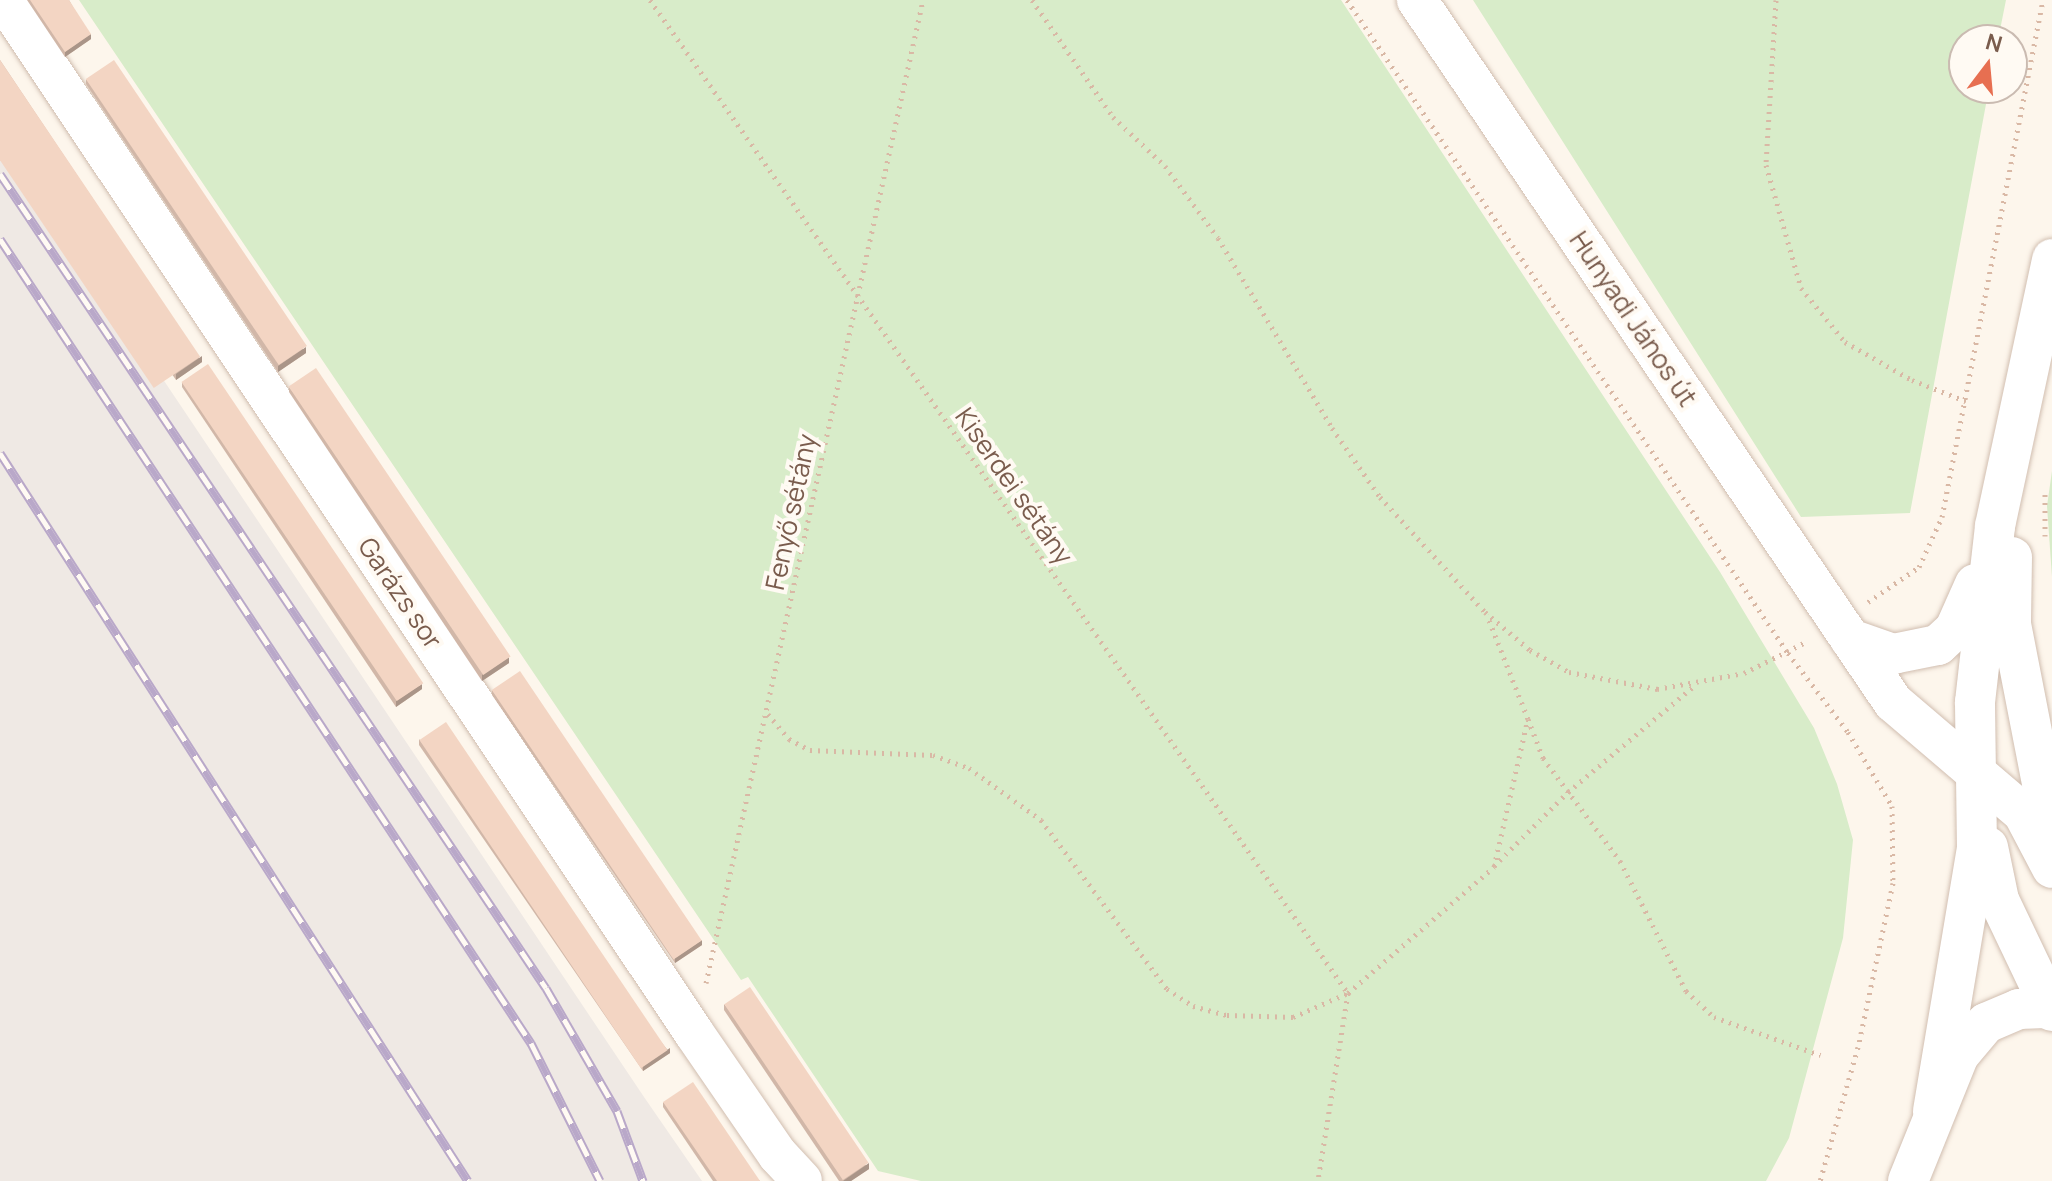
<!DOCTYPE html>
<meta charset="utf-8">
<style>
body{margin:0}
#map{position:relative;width:2052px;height:1181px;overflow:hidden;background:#fdf6ec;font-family:Manrope,sans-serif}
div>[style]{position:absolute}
.industrial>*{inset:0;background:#efe9e4}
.green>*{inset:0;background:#d8ecc9}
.path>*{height:5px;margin-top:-2.5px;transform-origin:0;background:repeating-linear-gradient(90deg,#d9b8a5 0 2px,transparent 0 8px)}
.roads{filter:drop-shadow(0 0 2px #d1beb0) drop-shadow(0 0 2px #d1beb0)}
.minor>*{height:40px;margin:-20px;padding:0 20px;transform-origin:20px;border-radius:20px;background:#fff}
.rail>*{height:9px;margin-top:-4.5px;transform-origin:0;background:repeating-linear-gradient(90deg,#fffaf3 0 18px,#b9a8c9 0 36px);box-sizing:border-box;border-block:2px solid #b9a8c9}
.wall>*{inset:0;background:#d1b7a8}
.shaded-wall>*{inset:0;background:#aa9588}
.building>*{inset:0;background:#f3d5c3;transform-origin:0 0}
span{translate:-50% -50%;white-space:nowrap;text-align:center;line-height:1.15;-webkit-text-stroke:8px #fffaf3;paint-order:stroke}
.street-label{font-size:26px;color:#7a5c4d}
.north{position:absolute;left:1948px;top:24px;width:80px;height:80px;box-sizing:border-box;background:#fffaf3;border:2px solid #cabbb1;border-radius:50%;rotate:16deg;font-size:22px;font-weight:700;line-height:32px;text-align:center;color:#7a5c4d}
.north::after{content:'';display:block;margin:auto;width:28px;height:36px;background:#e76f51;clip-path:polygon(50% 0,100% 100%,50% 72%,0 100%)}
</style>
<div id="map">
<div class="industrial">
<div style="clip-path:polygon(0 136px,644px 1097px,702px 1181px,0 1181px)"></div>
</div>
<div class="green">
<div style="clip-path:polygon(79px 0,1341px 0,1720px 572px,1814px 728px,1837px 784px,1853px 840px,1843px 938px,1789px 1138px,1766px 1181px,921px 1181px,878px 1171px,748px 977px,741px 980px)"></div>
<div style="clip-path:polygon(1473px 0,2006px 0,1998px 40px,1964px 40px,1964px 88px,1989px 88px,1910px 513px,1801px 517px)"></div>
<div style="clip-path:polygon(2052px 471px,2052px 577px,2047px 506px)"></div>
</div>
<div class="path">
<div style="left:650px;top:0;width:1214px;rotate:54.9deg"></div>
<div style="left:1348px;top:993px;width:190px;rotate:99.1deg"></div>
<div style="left:1032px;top:0;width:142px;rotate:55.3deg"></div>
<div style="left:1113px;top:117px;width:71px;rotate:43.3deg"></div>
<div style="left:1165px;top:166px;width:89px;rotate:53.6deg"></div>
<div style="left:1218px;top:238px;width:222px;rotate:59deg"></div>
<div style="left:1332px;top:428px;width:84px;rotate:55.2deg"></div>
<div style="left:1380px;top:497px;width:156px;rotate:47.6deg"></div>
<div style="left:1485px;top:612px;width:59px;rotate:40.2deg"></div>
<div style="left:1530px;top:650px;width:45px;rotate:29.4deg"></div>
<div style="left:1569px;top:672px;width:90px;rotate:10.9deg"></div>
<div style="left:1657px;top:689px;width:88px;rotate:-10.4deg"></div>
<div style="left:1744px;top:673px;width:69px;rotate:-26.6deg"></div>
<div style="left:1347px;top:0;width:788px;rotate:55.97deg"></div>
<div style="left:1788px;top:653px;width:99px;rotate:52.8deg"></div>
<div style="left:1848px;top:732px;width:86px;rotate:59.3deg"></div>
<div style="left:1892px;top:806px;width:77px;rotate:89.3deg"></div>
<div style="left:1893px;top:883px;width:168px;rotate:102deg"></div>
<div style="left:1858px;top:1047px;width:139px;rotate:105.8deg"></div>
<div style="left:1776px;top:0;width:165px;rotate:93.5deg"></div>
<div style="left:1766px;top:165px;width:128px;rotate:74.1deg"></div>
<div style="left:1801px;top:288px;width:70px;rotate:50.8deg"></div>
<div style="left:1845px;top:342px;width:77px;rotate:29.6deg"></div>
<div style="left:1912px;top:380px;width:58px;rotate:21.3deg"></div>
<div style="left:2045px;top:536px;width:46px;rotate:-90deg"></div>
<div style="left:1868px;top:602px;width:62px;rotate:-34.5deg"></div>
<div style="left:1919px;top:567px;width:55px;rotate:-65.3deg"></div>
<div style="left:1942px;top:517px;width:527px;rotate:-78.95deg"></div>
<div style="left:768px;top:714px;width:33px;rotate:50deg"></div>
<div style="left:789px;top:739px;width:24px;rotate:28deg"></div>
<div style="left:810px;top:750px;width:123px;rotate:2.3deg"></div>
<div style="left:933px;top:755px;width:38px;rotate:20deg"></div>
<div style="left:969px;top:768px;width:89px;rotate:35.8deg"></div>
<div style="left:1041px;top:820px;width:211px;rotate:53.3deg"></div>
<div style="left:1167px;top:989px;width:31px;rotate:33deg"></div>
<div style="left:1193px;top:1006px;width:35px;rotate:15deg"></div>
<div style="left:1227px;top:1015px;width:66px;rotate:1.7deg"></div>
<div style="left:1293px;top:1017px;width:60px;rotate:-23.6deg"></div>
<div style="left:1348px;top:993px;width:193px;rotate:-40.8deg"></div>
<div style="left:1494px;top:867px;width:152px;rotate:-77.1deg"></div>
<div style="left:1528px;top:719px;width:112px;rotate:-111.5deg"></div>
<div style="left:1528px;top:719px;width:42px;rotate:69deg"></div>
<div style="left:1543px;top:758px;width:129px;rotate:53.2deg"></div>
<div style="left:1620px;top:861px;width:146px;rotate:63.1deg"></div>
<div style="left:1686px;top:991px;width:38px;rotate:43deg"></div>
<div style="left:1714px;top:1017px;width:113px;rotate:19.7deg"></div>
<div style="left:1494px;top:866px;width:105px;rotate:-45deg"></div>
<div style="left:1568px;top:792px;width:165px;rotate:-40.1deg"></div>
<div style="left:706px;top:983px;width:1007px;rotate:-77.55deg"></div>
</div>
<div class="roads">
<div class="minor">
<div style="left:4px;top:0;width:1242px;rotate:56.26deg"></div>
<div style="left:694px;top:1033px;width:148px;rotate:55.5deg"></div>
<div style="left:778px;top:1155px;width:35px;rotate:47deg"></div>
<div style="left:1417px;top:0;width:848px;rotate:55.86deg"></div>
<div style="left:1893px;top:702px;width:171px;rotate:40.5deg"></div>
<div style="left:2023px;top:813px;width:62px;rotate:62.2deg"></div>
<div style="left:2012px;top:557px;width:67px;rotate:90.9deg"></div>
<div style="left:2011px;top:624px;width:215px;rotate:79deg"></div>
<div style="left:1850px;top:639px;width:46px;rotate:19.2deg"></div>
<div style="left:1893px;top:654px;width:46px;rotate:-11.3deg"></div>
<div style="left:1938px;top:645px;width:23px;rotate:-43deg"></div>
<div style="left:1955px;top:629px;width:49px;rotate:-66deg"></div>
<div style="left:1988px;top:847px;width:54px;rotate:78.3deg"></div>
<div style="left:1999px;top:900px;width:123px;rotate:64.5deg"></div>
<div style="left:1933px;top:1111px;width:267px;rotate:-80.5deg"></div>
<div style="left:1977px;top:848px;width:146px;rotate:-90.8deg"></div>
<div style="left:1975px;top:702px;width:177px;rotate:-83.5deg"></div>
<div style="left:1995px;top:526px;width:273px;rotate:-77.9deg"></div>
<div style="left:1908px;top:1181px;width:136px;rotate:-68deg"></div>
<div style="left:1959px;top:1055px;width:42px;rotate:-49.8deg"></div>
<div style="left:1986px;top:1023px;width:36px;rotate:-23deg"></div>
<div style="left:2019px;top:1009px;width:33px;rotate:-2deg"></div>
</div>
</div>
<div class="rail">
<div style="left:0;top:174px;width:980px;rotate:56.15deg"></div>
<div style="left:546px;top:988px;width:142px;rotate:60deg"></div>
<div style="left:617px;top:1111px;width:75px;rotate:69.6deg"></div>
<div style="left:0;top:239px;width:964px;rotate:56.56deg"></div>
<div style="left:531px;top:1043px;width:154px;rotate:63.4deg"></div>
<div style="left:0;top:453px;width:865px;rotate:57.26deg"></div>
</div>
<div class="wall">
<div style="clip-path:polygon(27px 0,69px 0,91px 39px,65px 57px)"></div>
<div style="clip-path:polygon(0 60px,202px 362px,176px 380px,0 122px)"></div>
<div style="clip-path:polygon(86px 79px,306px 353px,278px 372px,86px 84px)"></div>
<div style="clip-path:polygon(182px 382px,422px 689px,396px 707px,182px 387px)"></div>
<div style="clip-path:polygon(289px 387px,509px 663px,482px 681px,289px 392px)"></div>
<div style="clip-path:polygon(492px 690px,702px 945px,675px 963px,492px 695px)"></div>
<div style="clip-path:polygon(419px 739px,670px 1053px,643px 1071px,419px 745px)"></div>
<div style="clip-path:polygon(724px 1004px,869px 1169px,851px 1181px,839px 1181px,724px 1010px)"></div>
<div style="clip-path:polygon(663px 1102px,760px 1181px,713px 1181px,663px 1107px)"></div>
</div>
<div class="shaded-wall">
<div style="clip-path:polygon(91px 34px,91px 39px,65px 57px,65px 52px)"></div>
<div style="clip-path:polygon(306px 347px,306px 353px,278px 372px,278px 366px)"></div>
<div style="clip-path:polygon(202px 356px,202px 362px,176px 380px,176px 374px)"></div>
<div style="clip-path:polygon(509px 657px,509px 663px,482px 681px,482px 675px)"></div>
<div style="clip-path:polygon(422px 684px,422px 689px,396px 707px,396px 701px)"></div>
<div style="clip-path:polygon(702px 940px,702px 945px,675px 963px,675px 958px)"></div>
<div style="clip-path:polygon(670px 1048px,670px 1053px,643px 1071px,643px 1065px)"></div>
<div style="clip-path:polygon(869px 1163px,869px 1169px,851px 1181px,843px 1181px)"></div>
</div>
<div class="building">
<div style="clip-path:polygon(30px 0,69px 0,91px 34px,65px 52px)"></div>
<div style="left:0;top:60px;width:358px;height:56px;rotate:56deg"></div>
<div style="left:114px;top:60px;width:345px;height:34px;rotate:56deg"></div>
<div style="left:208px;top:364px;width:385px;height:32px;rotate:56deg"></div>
<div style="left:316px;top:368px;width:348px;height:33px;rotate:56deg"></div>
<div style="left:520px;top:671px;width:325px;height:34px;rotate:56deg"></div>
<div style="left:446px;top:722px;width:396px;height:32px;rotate:56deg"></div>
<div style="left:750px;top:987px;width:212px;height:31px;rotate:56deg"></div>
<div style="clip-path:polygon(693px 1082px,760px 1181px,717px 1181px,663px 1102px)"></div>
</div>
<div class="street-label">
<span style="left:1633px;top:319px;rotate:56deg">Hunyadi János út</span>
<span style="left:1014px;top:486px;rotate:55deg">Kiserdei sétány</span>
<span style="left:791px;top:512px;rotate:-78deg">Fenyő sétány</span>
<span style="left:400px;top:593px;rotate:56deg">Garázs sor</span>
</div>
<div class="north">N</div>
</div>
